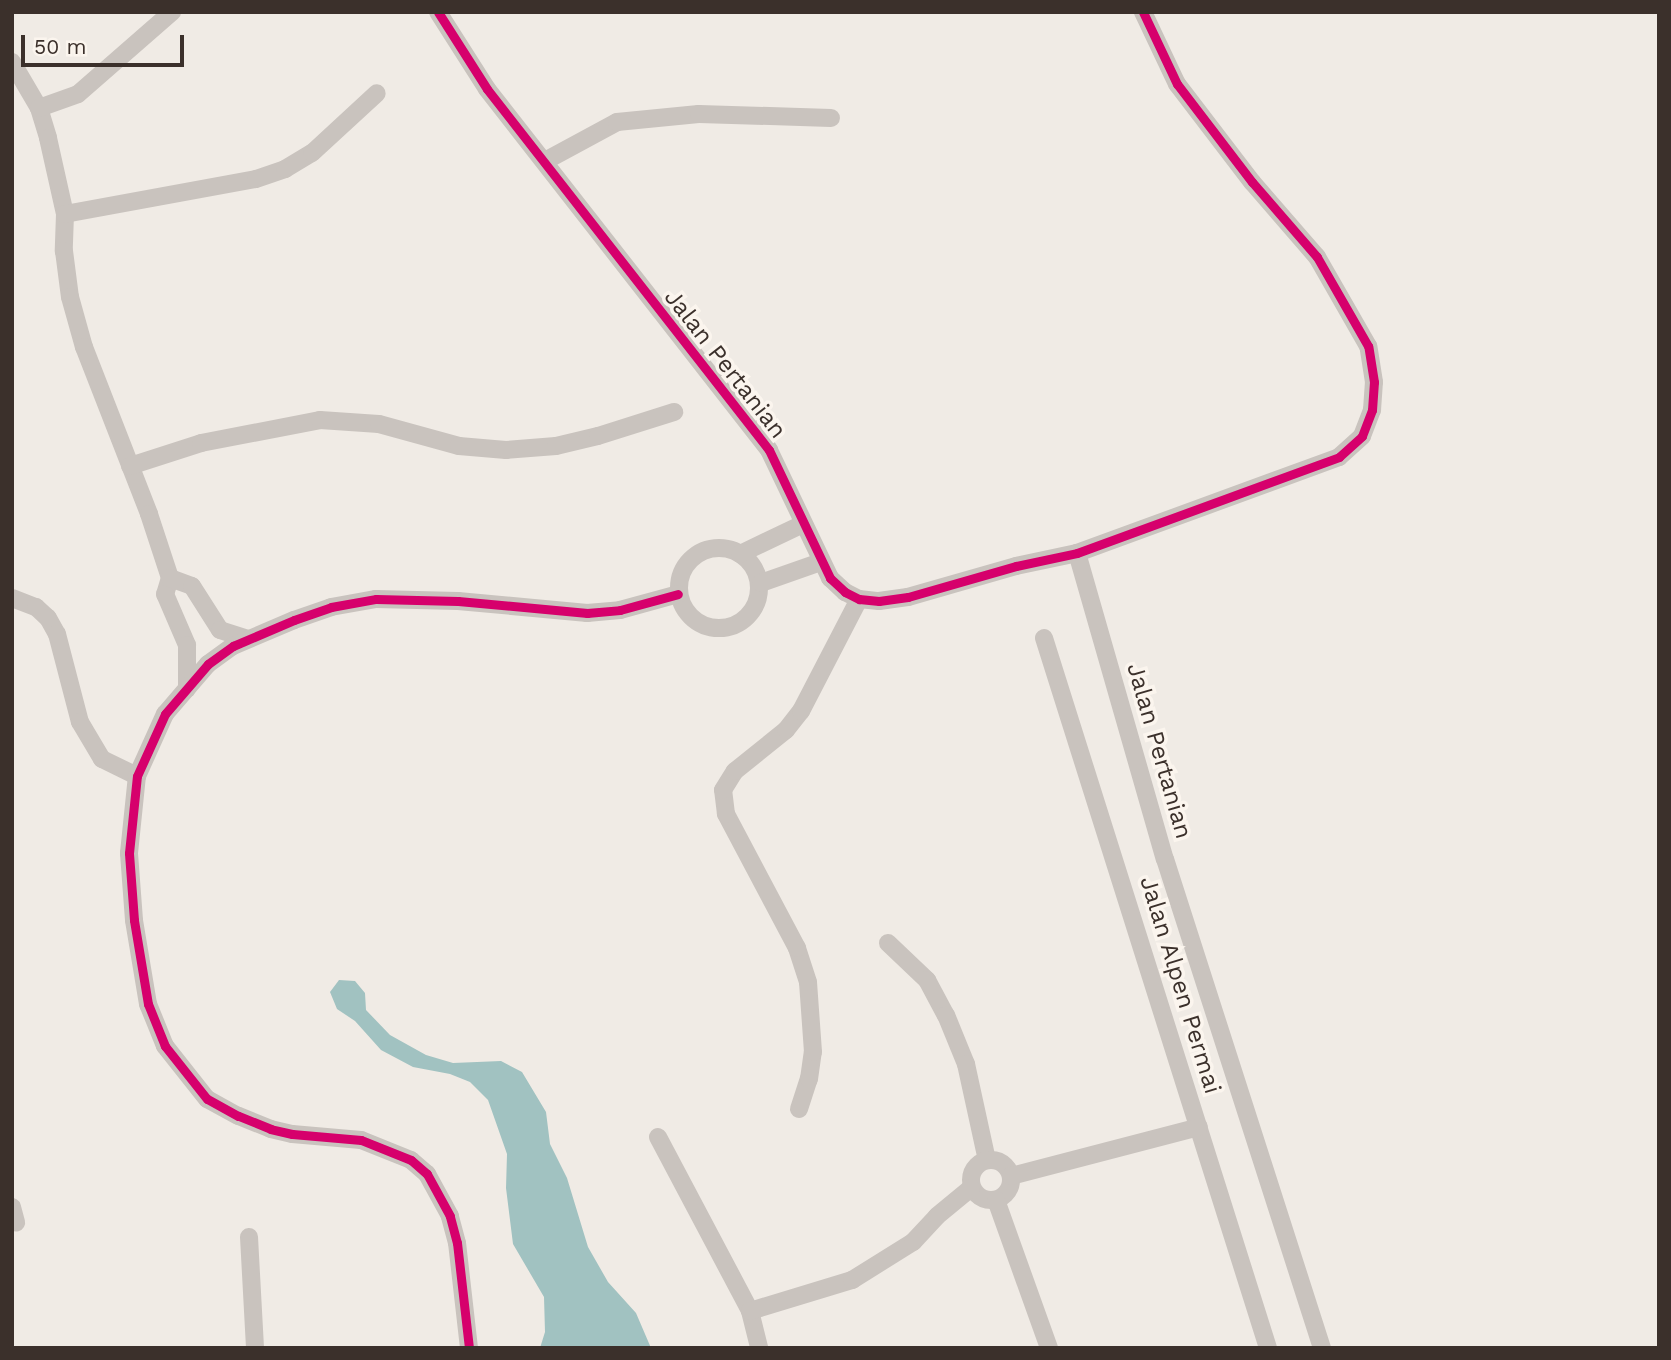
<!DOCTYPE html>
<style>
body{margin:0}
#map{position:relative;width:1671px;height:1360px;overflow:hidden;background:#f0ebe5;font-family:"Work Sans",sans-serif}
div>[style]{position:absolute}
.water>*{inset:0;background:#a1c2c1}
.minor>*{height:18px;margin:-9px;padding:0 9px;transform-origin:9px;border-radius:9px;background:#c9c3be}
.minor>.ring{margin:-9px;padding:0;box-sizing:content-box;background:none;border:18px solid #c9c3be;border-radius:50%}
.cycleway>*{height:9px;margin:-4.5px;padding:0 4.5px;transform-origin:4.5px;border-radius:4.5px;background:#d6006c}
span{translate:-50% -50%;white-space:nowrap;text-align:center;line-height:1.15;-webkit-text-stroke:7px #fbf5ee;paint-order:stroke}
.street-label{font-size:24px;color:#3b302b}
.frame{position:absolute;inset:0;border:14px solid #3b302b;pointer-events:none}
.scale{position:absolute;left:21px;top:35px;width:163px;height:32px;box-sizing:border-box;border:4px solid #3b302b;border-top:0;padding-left:9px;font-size:21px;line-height:24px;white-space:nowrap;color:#3b302b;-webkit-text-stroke:5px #fbf5ee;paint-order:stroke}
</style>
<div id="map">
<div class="water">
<div style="clip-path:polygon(339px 980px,355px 981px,365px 993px,366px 1010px,390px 1035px,426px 1055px,453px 1063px,501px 1061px,522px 1072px,546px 1112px,550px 1144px,567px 1178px,588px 1247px,608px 1282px,636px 1313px,651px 1348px,540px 1348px,545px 1332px,544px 1297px,513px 1244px,506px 1188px,507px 1154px,488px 1100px,470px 1082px,450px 1074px,413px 1067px,381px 1050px,355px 1021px,337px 1009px,330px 992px)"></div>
</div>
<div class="minor">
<div style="left:438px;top:12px;width:91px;rotate:57.5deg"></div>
<div style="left:487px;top:89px;width:458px;rotate:52deg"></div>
<div style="left:769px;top:450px;width:142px;rotate:64.5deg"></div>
<div style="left:830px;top:578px;width:21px;rotate:43deg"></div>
<div style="left:845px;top:592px;width:16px;rotate:27deg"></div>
<div style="left:859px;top:599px;width:20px;rotate:6deg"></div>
<div style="left:879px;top:601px;width:29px;rotate:-8deg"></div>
<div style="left:908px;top:597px;width:112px;rotate:-16deg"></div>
<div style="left:1016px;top:566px;width:62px;rotate:-12deg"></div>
<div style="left:1077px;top:553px;width:279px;rotate:-20.1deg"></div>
<div style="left:1339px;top:457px;width:31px;rotate:-42deg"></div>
<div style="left:1362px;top:436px;width:28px;rotate:-69deg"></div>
<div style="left:1372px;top:410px;width:28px;rotate:-86deg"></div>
<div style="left:1374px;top:382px;width:36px;rotate:-99deg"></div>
<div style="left:1368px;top:346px;width:103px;rotate:-119.8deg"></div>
<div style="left:1317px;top:257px;width:99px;rotate:-130.9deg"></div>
<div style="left:1252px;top:182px;width:123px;rotate:-127.4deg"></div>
<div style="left:1177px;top:84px;width:80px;rotate:-115.3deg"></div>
<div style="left:12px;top:62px;width:53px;rotate:59.6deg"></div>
<div style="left:39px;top:108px;width:31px;rotate:73deg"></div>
<div style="left:48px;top:138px;width:78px;rotate:77.4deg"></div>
<div style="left:65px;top:214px;width:37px;rotate:92deg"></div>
<div style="left:64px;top:251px;width:46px;rotate:82.6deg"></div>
<div style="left:70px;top:297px;width:52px;rotate:74.4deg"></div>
<div style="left:84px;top:347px;width:179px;rotate:68.7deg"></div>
<div style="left:149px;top:514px;width:67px;rotate:71.8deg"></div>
<div style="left:39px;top:108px;width:41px;rotate:-19.7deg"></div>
<div style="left:78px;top:94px;width:125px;rotate:-41.1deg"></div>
<div style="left:545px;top:161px;width:82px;rotate:-28.4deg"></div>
<div style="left:617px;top:122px;width:82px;rotate:-5.6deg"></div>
<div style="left:699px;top:114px;width:132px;rotate:1.7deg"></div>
<div style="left:65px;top:214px;width:194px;rotate:-10.4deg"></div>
<div style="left:256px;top:179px;width:31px;rotate:-19deg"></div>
<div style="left:285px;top:169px;width:31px;rotate:-31deg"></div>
<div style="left:312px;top:153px;width:88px;rotate:-42.7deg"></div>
<div style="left:130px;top:466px;width:75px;rotate:-17.9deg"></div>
<div style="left:201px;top:443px;width:121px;rotate:-10.9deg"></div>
<div style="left:320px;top:420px;width:59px;rotate:3.9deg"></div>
<div style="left:379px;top:424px;width:83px;rotate:15.4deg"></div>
<div style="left:459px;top:446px;width:47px;rotate:4.9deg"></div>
<div style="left:506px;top:450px;width:50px;rotate:-4.6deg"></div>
<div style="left:556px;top:446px;width:43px;rotate:-13.4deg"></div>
<div style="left:598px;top:436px;width:80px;rotate:-17.5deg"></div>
<div class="ring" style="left:679px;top:548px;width:62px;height:62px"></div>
<div style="left:1077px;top:553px;width:318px;rotate:74deg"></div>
<div style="left:1165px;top:859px;width:514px;rotate:72.2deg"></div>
<div style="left:740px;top:554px;width:70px;rotate:-25.5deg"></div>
<div style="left:170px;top:578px;width:17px;rotate:107deg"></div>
<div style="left:165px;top:594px;width:56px;rotate:66.7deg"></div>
<div style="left:187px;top:645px;width:44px;rotate:90deg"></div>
<div style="left:170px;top:578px;width:23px;rotate:20deg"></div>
<div style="left:192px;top:586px;width:52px;rotate:57.5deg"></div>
<div style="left:220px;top:630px;width:28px;rotate:18deg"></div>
<div style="left:761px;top:583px;width:64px;rotate:-19.3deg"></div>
<div style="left:12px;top:598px;width:26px;rotate:21deg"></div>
<div style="left:36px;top:607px;width:16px;rotate:43deg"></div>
<div style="left:48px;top:618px;width:18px;rotate:61deg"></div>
<div style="left:57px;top:634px;width:91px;rotate:75.4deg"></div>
<div style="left:80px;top:722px;width:43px;rotate:59.3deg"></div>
<div style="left:102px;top:759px;width:39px;rotate:26deg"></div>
<div style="left:1044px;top:638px;width:744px;rotate:72.49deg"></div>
<div style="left:888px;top:943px;width:54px;rotate:43.5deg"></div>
<div style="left:927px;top:980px;width:40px;rotate:62deg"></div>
<div style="left:946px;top:1015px;width:53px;rotate:67.8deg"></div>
<div style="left:966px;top:1064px;width:98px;rotate:77.7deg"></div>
<div style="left:799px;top:1109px;width:32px;rotate:-72deg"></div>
<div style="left:809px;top:1079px;width:27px;rotate:-82deg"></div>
<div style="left:813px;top:1052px;width:70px;rotate:-94.1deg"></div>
<div style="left:808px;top:982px;width:36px;rotate:-108deg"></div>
<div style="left:797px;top:948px;width:152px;rotate:-117.9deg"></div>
<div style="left:726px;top:814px;width:24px;rotate:-97deg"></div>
<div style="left:723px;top:790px;width:22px;rotate:-58deg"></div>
<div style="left:735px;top:771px;width:65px;rotate:-38.8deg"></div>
<div style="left:786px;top:730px;width:24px;rotate:-52deg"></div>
<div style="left:801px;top:711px;width:126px;rotate:-62.6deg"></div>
<div style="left:658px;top:1137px;width:197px;rotate:62.1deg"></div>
<div style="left:750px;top:1311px;width:38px;rotate:76deg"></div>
<div class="ring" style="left:971px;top:1160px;width:22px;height:22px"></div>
<div style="left:1011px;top:1176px;width:194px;rotate:-14.6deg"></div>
<div style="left:996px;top:1200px;width:157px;rotate:70.3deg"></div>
<div style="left:12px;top:1207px;width:16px;rotate:75deg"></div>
<div style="left:249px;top:1237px;width:111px;rotate:86.9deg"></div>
<div style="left:750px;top:1311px;width:107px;rotate:-16.9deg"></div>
<div style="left:852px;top:1280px;width:72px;rotate:-31.9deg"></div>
<div style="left:913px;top:1242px;width:35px;rotate:-47deg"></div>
<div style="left:937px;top:1216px;width:44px;rotate:-39.5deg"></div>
<div style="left:469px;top:1348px;width:106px;rotate:-96.5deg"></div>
<div style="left:457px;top:1243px;width:28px;rotate:-105deg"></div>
<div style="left:450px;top:1216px;width:48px;rotate:-118.7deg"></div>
<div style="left:427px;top:1174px;width:21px;rotate:-139deg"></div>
<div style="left:411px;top:1160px;width:54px;rotate:-158.2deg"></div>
<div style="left:361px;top:1140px;width:69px;rotate:-175deg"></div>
<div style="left:292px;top:1134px;width:22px;rotate:-167deg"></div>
<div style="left:271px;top:1129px;width:35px;rotate:-158deg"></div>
<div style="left:238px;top:1116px;width:35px;rotate:-151deg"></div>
<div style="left:207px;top:1099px;width:68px;rotate:-128.4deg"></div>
<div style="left:165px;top:1046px;width:45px;rotate:-112deg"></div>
<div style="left:148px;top:1004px;width:85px;rotate:-99.5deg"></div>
<div style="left:134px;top:920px;width:67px;rotate:-94.3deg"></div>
<div style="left:129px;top:853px;width:77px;rotate:-84.1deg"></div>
<div style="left:137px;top:776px;width:68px;rotate:-65.7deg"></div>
<div style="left:165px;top:714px;width:66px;rotate:-49.3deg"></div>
<div style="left:208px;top:664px;width:31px;rotate:-36deg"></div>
<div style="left:233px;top:646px;width:66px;rotate:-23.1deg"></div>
<div style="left:294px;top:620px;width:39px;rotate:-19deg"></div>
<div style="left:331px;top:607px;width:46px;rotate:-10.1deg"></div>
<div style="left:376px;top:599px;width:82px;rotate:1.4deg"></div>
<div style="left:458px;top:601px;width:130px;rotate:5.3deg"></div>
<div style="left:587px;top:613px;width:33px;rotate:-5deg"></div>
<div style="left:620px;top:610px;width:60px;rotate:-15.4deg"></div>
</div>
<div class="cycleway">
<div style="left:438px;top:12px;width:91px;rotate:57.5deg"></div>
<div style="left:487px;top:89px;width:458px;rotate:52deg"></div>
<div style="left:769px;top:450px;width:142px;rotate:64.5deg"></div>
<div style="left:830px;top:578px;width:21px;rotate:43deg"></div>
<div style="left:845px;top:592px;width:16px;rotate:27deg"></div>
<div style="left:859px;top:599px;width:20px;rotate:6deg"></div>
<div style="left:879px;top:601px;width:29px;rotate:-8deg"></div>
<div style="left:908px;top:597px;width:112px;rotate:-16deg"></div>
<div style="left:1016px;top:566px;width:62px;rotate:-12deg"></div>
<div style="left:1077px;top:553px;width:279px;rotate:-20.1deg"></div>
<div style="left:1339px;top:457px;width:31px;rotate:-42deg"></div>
<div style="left:1362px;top:436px;width:28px;rotate:-69deg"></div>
<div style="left:1372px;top:410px;width:28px;rotate:-86deg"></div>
<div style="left:1374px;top:382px;width:36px;rotate:-99deg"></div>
<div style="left:1368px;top:346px;width:103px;rotate:-119.8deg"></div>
<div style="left:1317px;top:257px;width:99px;rotate:-130.9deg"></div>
<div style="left:1252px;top:182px;width:123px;rotate:-127.4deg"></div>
<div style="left:1177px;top:84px;width:80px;rotate:-115.3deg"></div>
<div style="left:469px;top:1348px;width:106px;rotate:-96.5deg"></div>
<div style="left:457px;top:1243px;width:28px;rotate:-105deg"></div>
<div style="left:450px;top:1216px;width:48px;rotate:-118.7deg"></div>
<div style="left:427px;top:1174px;width:21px;rotate:-139deg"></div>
<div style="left:411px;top:1160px;width:54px;rotate:-158.2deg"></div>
<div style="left:361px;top:1140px;width:69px;rotate:-175deg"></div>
<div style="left:292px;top:1134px;width:22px;rotate:-167deg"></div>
<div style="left:271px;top:1129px;width:35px;rotate:-158deg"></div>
<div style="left:238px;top:1116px;width:35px;rotate:-151deg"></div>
<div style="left:207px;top:1099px;width:68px;rotate:-128.4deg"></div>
<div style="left:165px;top:1046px;width:45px;rotate:-112deg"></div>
<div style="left:148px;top:1004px;width:85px;rotate:-99.5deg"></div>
<div style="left:134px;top:920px;width:67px;rotate:-94.3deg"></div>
<div style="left:129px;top:853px;width:77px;rotate:-84.1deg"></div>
<div style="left:137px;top:776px;width:68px;rotate:-65.7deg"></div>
<div style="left:165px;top:714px;width:66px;rotate:-49.3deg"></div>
<div style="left:208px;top:664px;width:31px;rotate:-36deg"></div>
<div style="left:233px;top:646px;width:66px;rotate:-23.1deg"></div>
<div style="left:294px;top:620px;width:39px;rotate:-19deg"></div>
<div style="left:331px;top:607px;width:46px;rotate:-10.1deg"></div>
<div style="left:376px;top:599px;width:82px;rotate:1.4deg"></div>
<div style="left:458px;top:601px;width:130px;rotate:5.3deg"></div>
<div style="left:587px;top:613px;width:33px;rotate:-5deg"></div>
<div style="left:620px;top:610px;width:60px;rotate:-15.4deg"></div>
</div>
<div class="street-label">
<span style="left:725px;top:364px;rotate:52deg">Jalan Pertanian</span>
<span style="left:1159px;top:751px;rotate:74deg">Jalan Pertanian</span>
<span style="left:1180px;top:985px;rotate:73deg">Jalan Alpen Permai</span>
</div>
<div class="frame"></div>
<div class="scale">50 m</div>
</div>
